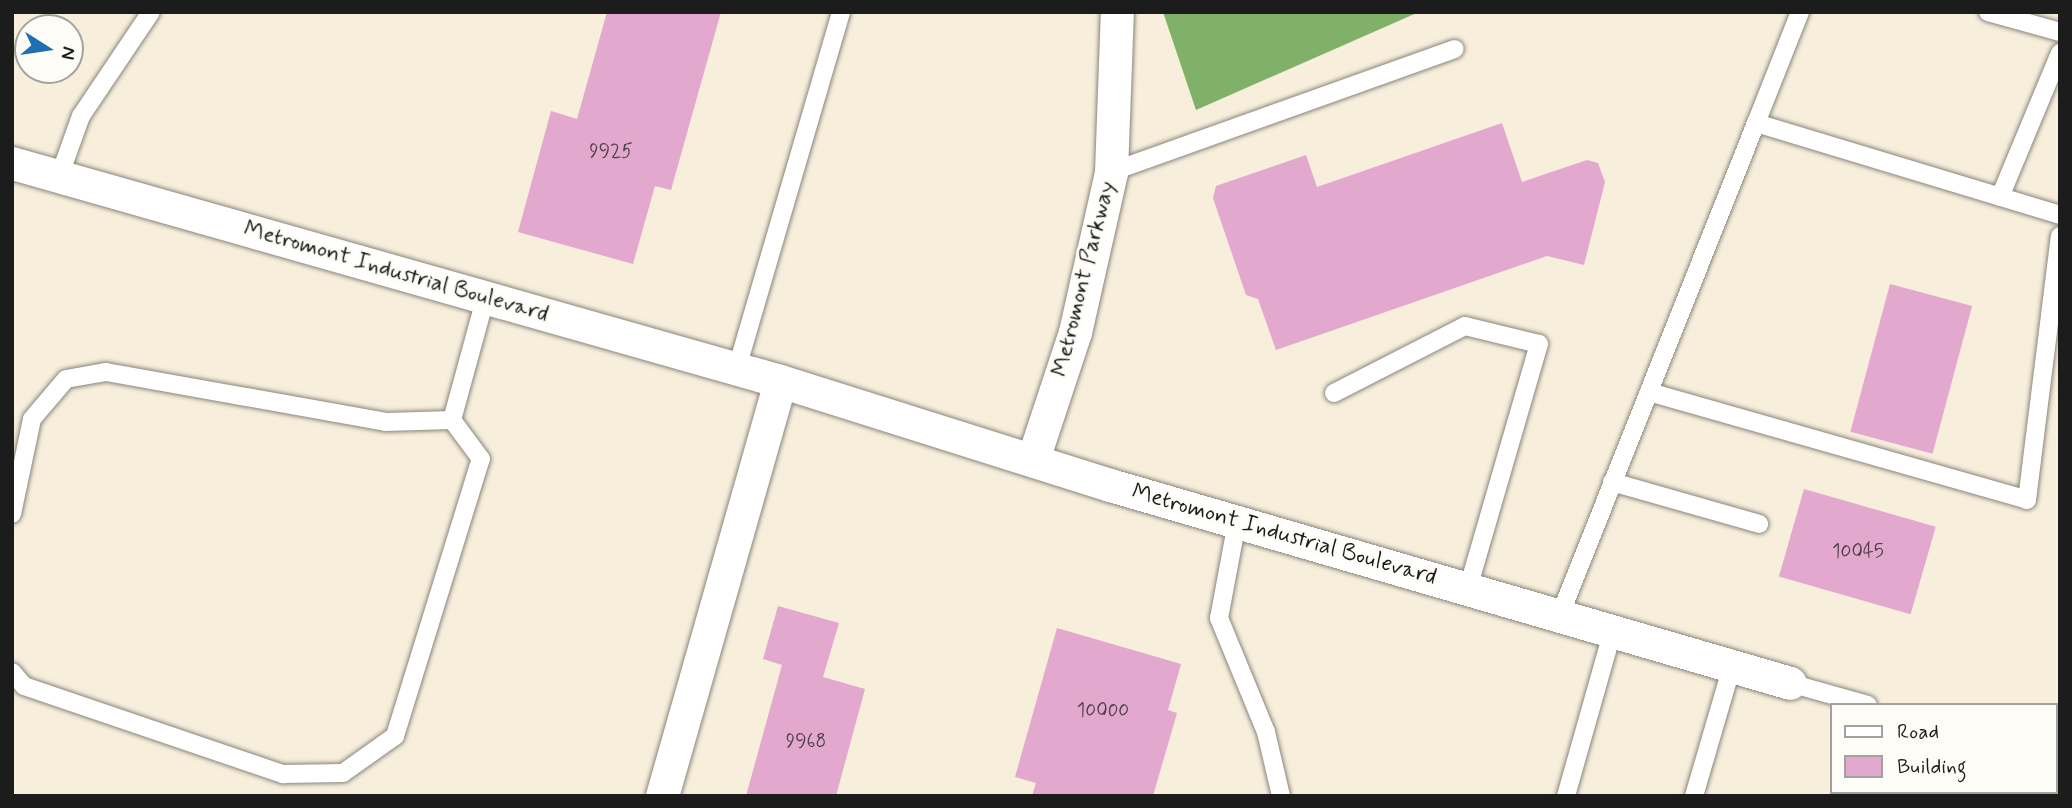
<!DOCTYPE html>
<style>
body{margin:0}
#map{position:relative;width:2072px;height:808px;overflow:hidden;background:#f7eedc;font-family:Mynerve,sans-serif}
div>[style]{position:absolute}
.forest>*{inset:0;background:#81b069}
.building>*{inset:0;background:#e2a8ce;transform-origin:0 0}
.roads{filter:drop-shadow(0 0 2px #8a857c) drop-shadow(0 0 2px #8a857c)}
.service>*{height:18px;margin:-9px;padding:0 9px;transform-origin:9px;border-radius:9px;background:#fff}
.minor>*{height:33px;margin:-16.5px;padding:0 16.5px;transform-origin:16.5px;border-radius:16.5px;background:#fff}
span{translate:-50% -50%;white-space:nowrap;text-align:center;line-height:1.15;-webkit-text-stroke:6px #fdfcf7;paint-order:stroke}
.number-label{font-size:19px;color:#4e3f48}
.number-label span{-webkit-text-stroke-width:0}
.street-label{font-size:23px;color:#1c1c1c}
.frame{position:absolute;inset:0;border:14px solid #1c1c1c;pointer-events:none}
.legend{position:absolute;left:1830px;top:703px;width:228px;height:91px;box-sizing:border-box;background:#fdfcf7;border:2px solid #a3a29f;margin:0;padding:9px 12px;list-style:none;font-size:21px;color:#1c1c1c}
.legend li{display:flex;align-items:center;gap:14px;height:35px}
.legend b{width:35px;border:2px solid #a3a29f}
.north{position:absolute;left:14px;top:14px;width:70px;height:70px;box-sizing:border-box;background:#fdfcf7;border:2px solid #a3a29f;border-radius:50%;rotate:102deg;font-size:19px;font-weight:700;line-height:28px;text-align:center;color:#1c1c1c}
.north::after{content:'';display:block;margin:auto;width:24px;height:32px;background:#1f6fb2;clip-path:polygon(50% 0,100% 100%,50% 72%,0 100%)}
</style>
<div id="map">
<div class="forest">
<div style="clip-path:polygon(1163px 12px,1419px 12px,1196px 110px)"></div>
</div>
<div class="building">
<div style="clip-path:polygon(607px 12px,721px 12px,671px 190px,655px 186px,633px 264px,518px 232px,551px 111px,577px 119px)"></div>
<div style="clip-path:polygon(1502px 123px,1522px 182px,1587px 160px,1598px 163px,1605px 182px,1584px 265px,1547px 256px,1276px 350px,1258px 299px,1246px 295px,1213px 198px,1216px 186px,1306px 155px,1317px 187px)"></div>
<div style="left:1890px;top:284px;width:85px;height:153px;rotate:15deg"></div>
<div style="left:1804px;top:489px;width:137px;height:91px;rotate:16deg"></div>
<div style="clip-path:polygon(778px 606px,839px 623px,823px 677px,865px 689px,836px 796px,746px 796px,782px 665px,763px 659px)"></div>
<div style="clip-path:polygon(1057px 628px,1181px 664px,1168px 710px,1177px 713px,1153px 796px,1032px 796px,1036px 783px,1015px 777px)"></div>
</div>
<div class="roads">
<div class="service">
<div style="left:1800px;top:12px;width:119px;rotate:111.6deg"></div>
<div style="left:1756px;top:123px;width:318px;rotate:16.8deg"></div>
<div style="left:1988px;top:12px;width:75px;rotate:15.5deg"></div>
<div style="left:1111px;top:172px;width:365px;rotate:-19.7deg"></div>
<div style="left:59px;top:177px;width:65px;rotate:-70.2deg"></div>
<div style="left:81px;top:116px;width:125px;rotate:-56.1deg"></div>
<div style="left:2000px;top:197px;width:156px;rotate:-67.4deg"></div>
<div style="left:737px;top:368px;width:371px;rotate:-73.7deg"></div>
<div style="left:1649px;top:392px;width:393px;rotate:15.9deg"></div>
<div style="left:2027px;top:500px;width:266px;rotate:-82.9deg"></div>
<div style="left:1334px;top:393px;width:147px;rotate:-27.1deg"></div>
<div style="left:1465px;top:326px;width:76px;rotate:13.7deg"></div>
<div style="left:1539px;top:344px;width:254px;rotate:106.2deg"></div>
<div style="left:452px;top:420px;width:129px;rotate:-74.7deg"></div>
<div style="left:1612px;top:482px;width:153px;rotate:15.9deg"></div>
<div style="left:12px;top:514px;width:97px;rotate:-78.1deg"></div>
<div style="left:32px;top:419px;width:52px;rotate:-49.6deg"></div>
<div style="left:66px;top:379px;width:41px;rotate:-9.9deg"></div>
<div style="left:106px;top:372px;width:284px;rotate:10.1deg"></div>
<div style="left:386px;top:422px;width:66px;rotate:-1.7deg"></div>
<div style="left:1237px;top:522px;width:98px;rotate:100.6deg"></div>
<div style="left:1219px;top:618px;width:123px;rotate:67.6deg"></div>
<div style="left:1266px;top:732px;width:66px;rotate:76.8deg"></div>
<div style="left:1560px;top:615px;width:530px;rotate:-68.28deg"></div>
<div style="left:12px;top:672px;width:18px;rotate:49deg"></div>
<div style="left:24px;top:686px;width:274px;rotate:18.8deg"></div>
<div style="left:283px;top:774px;width:60px;rotate:-1deg"></div>
<div style="left:343px;top:773px;width:64px;rotate:-35.4deg"></div>
<div style="left:395px;top:736px;width:290px;rotate:-72.8deg"></div>
<div style="left:481px;top:459px;width:49px;rotate:-126.6deg"></div>
<div style="left:1790px;top:683px;width:81px;rotate:15.8deg"></div>
<div style="left:2056px;top:761px;width:4px;rotate:14deg"></div>
<div style="left:1566px;top:796px;width:173px;rotate:-74.2deg"></div>
<div style="left:1694px;top:796px;width:135px;rotate:-73.7deg"></div>
</div>
<div class="minor">
<div style="left:12px;top:163px;width:798px;rotate:15.85deg"></div>
<div style="left:780px;top:381px;width:346px;rotate:17.5deg"></div>
<div style="left:1110px;top:485px;width:708px;rotate:16.23deg"></div>
<div style="left:1033px;top:459px;width:134px;rotate:-71.7deg"></div>
<div style="left:1075px;top:332px;width:164px;rotate:-77.3deg"></div>
<div style="left:1111px;top:172px;width:160px;rotate:-87.9deg"></div>
<div style="left:662px;top:796px;width:431px;rotate:-74.1deg"></div>
</div>
</div>
<div class="number-label">
<span style="left:611px;top:152px">9925</span>
<span style="left:1858px;top:552px">10045</span>
<span style="left:1103px;top:711px">10000</span>
<span style="left:806px;top:742px">9968</span>
</div>
<div class="street-label">
<span style="left:396px;top:272px;rotate:16deg">Metromont Industrial Boulevard</span>
<span style="left:1084px;top:279px;rotate:-76deg">Metromont Parkway</span>
<span style="left:1284px;top:535px;rotate:16deg">Metromont Industrial Boulevard</span>
</div>
<div class="frame"></div>
<ul class="legend">
<li><b style="height:9px;background:#fff"></b>Road</li>
<li><b style="height:19px;background:#e2a8ce"></b>Building</li>
</ul>
<div class="north">N</div>
</div>
